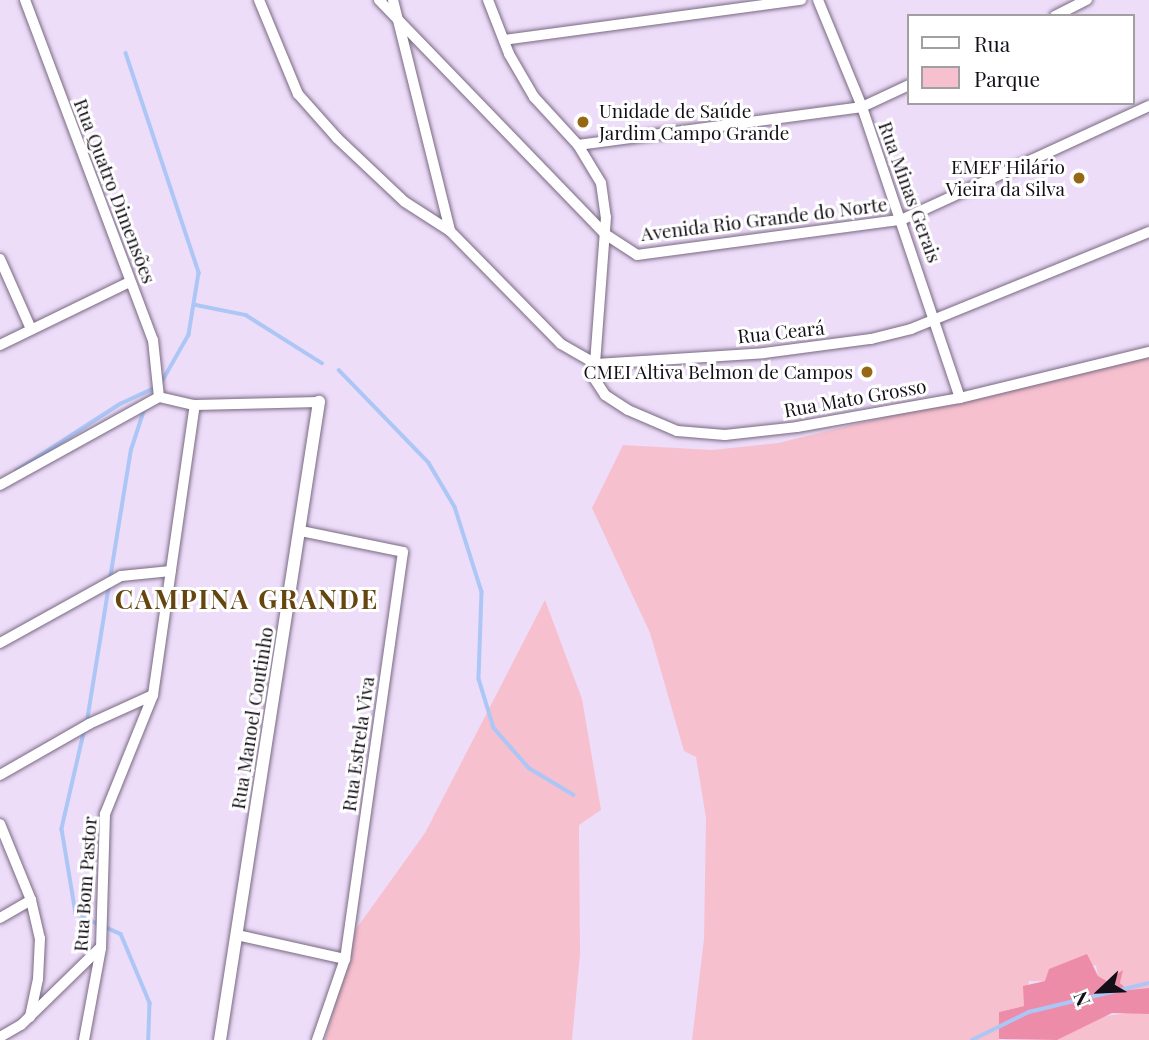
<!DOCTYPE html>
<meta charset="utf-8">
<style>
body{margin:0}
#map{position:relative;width:1149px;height:1040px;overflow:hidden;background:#eeddf9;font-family:"Playfair Display",serif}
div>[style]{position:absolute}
.green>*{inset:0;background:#f7c0ce}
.forest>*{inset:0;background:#ed8ca8}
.stream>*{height:3.5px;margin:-1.75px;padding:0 1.75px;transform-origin:1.75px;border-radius:1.75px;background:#acc6f6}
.roads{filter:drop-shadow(0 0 2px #786982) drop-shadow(0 0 2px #786982)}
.minor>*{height:10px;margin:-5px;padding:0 5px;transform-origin:5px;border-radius:5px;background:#fff}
.tertiary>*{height:12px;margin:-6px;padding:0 6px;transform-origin:6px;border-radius:6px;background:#fff}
.dots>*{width:19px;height:19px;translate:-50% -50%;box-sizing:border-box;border:4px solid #fff;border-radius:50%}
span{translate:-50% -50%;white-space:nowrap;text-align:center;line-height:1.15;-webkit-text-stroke:6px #fff;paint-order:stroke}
.poi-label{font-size:19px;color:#140e17}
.left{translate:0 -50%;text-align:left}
.right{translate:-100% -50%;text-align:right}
.street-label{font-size:19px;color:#140e17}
.district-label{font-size:26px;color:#65460f;font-weight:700;letter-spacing:2px}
.legend{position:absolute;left:907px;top:14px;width:228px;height:91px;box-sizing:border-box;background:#fff;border:2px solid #a19fa2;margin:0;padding:9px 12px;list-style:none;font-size:21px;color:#140e17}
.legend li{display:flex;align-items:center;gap:14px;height:35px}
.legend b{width:35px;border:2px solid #a19fa2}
.north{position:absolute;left:1065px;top:956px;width:70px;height:70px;-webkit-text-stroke:5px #fff;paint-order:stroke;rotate:247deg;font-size:19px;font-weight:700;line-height:28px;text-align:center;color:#140e17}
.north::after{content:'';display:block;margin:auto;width:24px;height:32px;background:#140e17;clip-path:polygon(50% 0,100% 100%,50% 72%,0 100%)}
</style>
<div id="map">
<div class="green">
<div style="clip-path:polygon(1149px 353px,1149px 988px,1129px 990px,1120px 983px,1122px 971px,1108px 981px,1098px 976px,1096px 965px,1045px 981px,1029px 981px,1024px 1006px,999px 1012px,999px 1040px,692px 1040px,704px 939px,706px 818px,696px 757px,684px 751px,650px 633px,592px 508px,623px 445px,712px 450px,778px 443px)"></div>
<div style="clip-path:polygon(545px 600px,582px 699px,601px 810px,579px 825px,580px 954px,572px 1040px,325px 1040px,356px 929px,425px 833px)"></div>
<div style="clip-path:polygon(1142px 1011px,1149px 1014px,1149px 1040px,1057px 1040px,1098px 1017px)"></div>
</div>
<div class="forest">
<div style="clip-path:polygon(1087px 954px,1098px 976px,1107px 981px,1123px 970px,1120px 983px,1128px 990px,1149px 988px,1149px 1014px,1112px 1013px,1057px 1040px,999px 1039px,999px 1012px,1024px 1006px,1023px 986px,1045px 981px,1049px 969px)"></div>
</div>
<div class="stream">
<div style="left:126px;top:53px;width:232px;rotate:71.6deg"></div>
<div style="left:199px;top:273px;width:63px;rotate:99.2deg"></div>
<div style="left:189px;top:335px;width:59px;rotate:119.6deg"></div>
<div style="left:196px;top:305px;width:51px;rotate:11.3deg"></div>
<div style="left:246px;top:315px;width:90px;rotate:32.3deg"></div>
<div style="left:339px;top:370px;width:129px;rotate:45.9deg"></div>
<div style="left:429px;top:463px;width:51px;rotate:59.4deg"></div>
<div style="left:455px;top:507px;width:89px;rotate:72.4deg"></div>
<div style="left:482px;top:592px;width:87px;rotate:92deg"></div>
<div style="left:479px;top:679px;width:51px;rotate:73deg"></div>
<div style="left:494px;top:728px;width:53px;rotate:48.8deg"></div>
<div style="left:529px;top:768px;width:52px;rotate:31deg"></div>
<div style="left:16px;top:471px;width:124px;rotate:-32.8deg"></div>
<div style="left:120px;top:404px;width:40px;rotate:-25deg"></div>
<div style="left:87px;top:721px;width:275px;rotate:-80.8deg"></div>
<div style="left:131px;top:450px;width:42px;rotate:-72deg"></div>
<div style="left:85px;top:729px;width:103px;rotate:103deg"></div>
<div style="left:62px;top:829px;width:86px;rotate:80.6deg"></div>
<div style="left:76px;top:914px;width:49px;rotate:24deg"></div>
<div style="left:121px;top:934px;width:75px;rotate:67.2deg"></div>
<div style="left:150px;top:1003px;width:37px;rotate:92deg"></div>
<div style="left:972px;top:1040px;width:64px;rotate:-26.2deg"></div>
<div style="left:1029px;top:1012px;width:123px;rotate:-13.6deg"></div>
</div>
<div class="roads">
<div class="minor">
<div style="left:25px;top:0;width:363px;rotate:69.4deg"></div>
<div style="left:153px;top:340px;width:57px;rotate:84deg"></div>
<div style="left:259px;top:0;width:102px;rotate:67.5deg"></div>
<div style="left:298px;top:94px;width:59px;rotate:48.4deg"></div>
<div style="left:337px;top:138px;width:93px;rotate:43.3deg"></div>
<div style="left:405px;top:202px;width:54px;rotate:32.8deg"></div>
<div style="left:450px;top:231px;width:158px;rotate:45.5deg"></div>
<div style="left:561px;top:344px;width:40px;rotate:29.7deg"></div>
<div style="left:596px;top:364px;width:168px;rotate:-3.7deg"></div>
<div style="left:764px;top:353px;width:108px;rotate:-7.5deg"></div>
<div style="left:871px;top:339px;width:41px;rotate:-14deg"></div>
<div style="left:911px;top:329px;width:257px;rotate:-22.2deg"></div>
<div style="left:379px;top:0;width:325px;rotate:46deg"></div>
<div style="left:605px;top:234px;width:38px;rotate:33deg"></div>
<div style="left:637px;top:255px;width:266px;rotate:-7.6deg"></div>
<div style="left:901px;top:220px;width:273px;rotate:-24.7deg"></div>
<div style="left:393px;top:0;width:238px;rotate:76.1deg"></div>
<div style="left:488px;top:0;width:58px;rotate:68.7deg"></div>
<div style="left:509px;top:54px;width:50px;rotate:59.8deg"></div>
<div style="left:534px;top:97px;width:65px;rotate:47.5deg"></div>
<div style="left:578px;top:145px;width:44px;rotate:58.8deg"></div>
<div style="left:601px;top:183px;width:34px;rotate:82deg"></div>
<div style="left:606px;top:217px;width:161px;rotate:94.3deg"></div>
<div style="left:594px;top:378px;width:20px;rotate:57deg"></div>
<div style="left:605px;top:395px;width:27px;rotate:33deg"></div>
<div style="left:628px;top:410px;width:53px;rotate:23.2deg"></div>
<div style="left:677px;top:431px;width:48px;rotate:4.8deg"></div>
<div style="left:725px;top:435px;width:72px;rotate:-6.3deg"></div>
<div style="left:797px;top:427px;width:166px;rotate:-10.1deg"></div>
<div style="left:960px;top:398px;width:195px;rotate:-13.7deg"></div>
<div style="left:818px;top:0;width:116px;rotate:67.6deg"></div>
<div style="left:862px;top:107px;width:307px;rotate:71.4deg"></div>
<div style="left:1055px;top:16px;width:36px;rotate:-27deg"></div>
<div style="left:504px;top:40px;width:300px;rotate:-7.7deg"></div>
<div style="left:578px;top:145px;width:287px;rotate:-7.6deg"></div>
<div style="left:862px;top:107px;width:52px;rotate:-25.1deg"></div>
<div style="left:0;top:259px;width:77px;rotate:66.1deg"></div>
<div style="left:0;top:345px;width:144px;rotate:-25.9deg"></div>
<div style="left:0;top:485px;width:182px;rotate:-29deg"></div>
<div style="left:159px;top:397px;width:37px;rotate:13deg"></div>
<div style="left:195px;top:405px;width:124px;rotate:-1.4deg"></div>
<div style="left:301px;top:531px;width:104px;rotate:11.6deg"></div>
<div style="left:403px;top:552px;width:411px;rotate:98.1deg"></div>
<div style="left:345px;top:959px;width:86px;rotate:109.1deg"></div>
<div style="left:0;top:643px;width:138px;rotate:-29deg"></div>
<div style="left:121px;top:576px;width:50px;rotate:-5.7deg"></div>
<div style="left:0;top:775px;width:103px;rotate:-29.8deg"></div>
<div style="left:89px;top:724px;width:70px;rotate:-24.4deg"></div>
<div style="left:0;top:824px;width:82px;rotate:67.8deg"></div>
<div style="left:31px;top:900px;width:39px;rotate:77deg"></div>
<div style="left:40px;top:938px;width:41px;rotate:92.8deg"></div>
<div style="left:38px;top:979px;width:39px;rotate:102deg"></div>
<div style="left:0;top:918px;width:36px;rotate:-30deg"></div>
<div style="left:237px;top:935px;width:111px;rotate:12.5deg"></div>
<div style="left:0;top:1037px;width:24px;rotate:-30deg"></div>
<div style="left:21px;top:1025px;width:110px;rotate:-44.3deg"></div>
<div style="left:84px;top:1040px;width:94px;rotate:-79.5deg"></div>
<div style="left:101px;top:948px;width:134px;rotate:-88.3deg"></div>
<div style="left:105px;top:814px;width:128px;rotate:-68deg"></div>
<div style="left:153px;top:695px;width:293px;rotate:-81.8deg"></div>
</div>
<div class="tertiary">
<div style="left:220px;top:1040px;width:646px;rotate:-81.18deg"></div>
</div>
</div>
<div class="dots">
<div style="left:583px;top:122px;background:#966816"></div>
<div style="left:1079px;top:178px;background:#966816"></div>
<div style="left:867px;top:372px;background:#966816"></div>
</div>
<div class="poi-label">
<span class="left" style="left:599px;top:122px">Unidade de Saúde<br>Jardim Campo Grande</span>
<span class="right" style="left:1065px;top:178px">EMEF Hilário<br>Vieira da Silva</span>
<span class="right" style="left:853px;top:372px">CMEI Altiva Belmon de Campos</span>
</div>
<div class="street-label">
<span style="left:115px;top:191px;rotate:69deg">Rua Quatro Dimensões</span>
<span style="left:910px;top:192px;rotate:70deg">Rua Minas Gerais</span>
<span style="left:764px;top:219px;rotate:-7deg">Avenida Rio Grande do Norte</span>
<span style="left:781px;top:332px;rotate:-6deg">Rua Ceará</span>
<span style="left:855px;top:398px;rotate:-10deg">Rua Mato Grosso</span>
<span style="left:252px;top:718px;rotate:-81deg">Rua Manoel Coutinho</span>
<span style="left:358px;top:744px;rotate:-82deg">Rua Estrela Viva</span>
<span style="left:85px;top:884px;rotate:-86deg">Rua Bom Pastor</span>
</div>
<div class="district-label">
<span style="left:247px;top:599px">CAMPINA GRANDE</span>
</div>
<ul class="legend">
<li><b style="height:9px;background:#fff"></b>Rua</li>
<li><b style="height:19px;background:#f7c0ce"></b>Parque</li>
</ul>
<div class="north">N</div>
</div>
